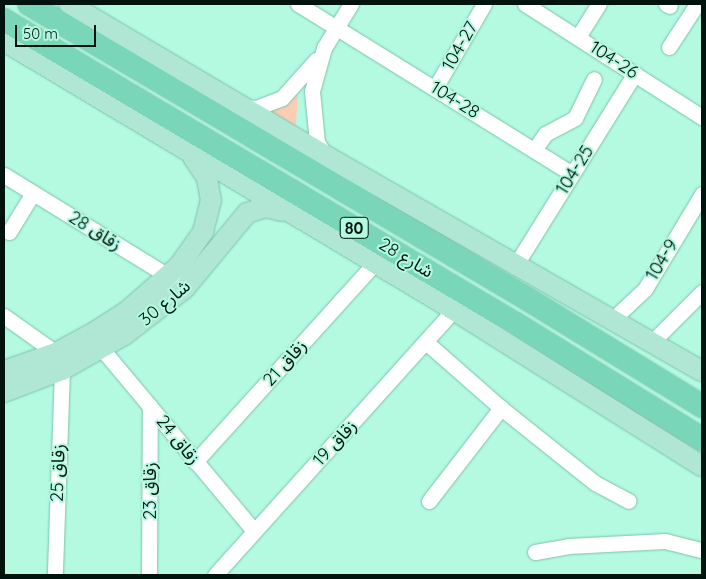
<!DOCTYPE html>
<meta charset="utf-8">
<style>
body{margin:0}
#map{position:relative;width:706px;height:579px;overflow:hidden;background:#b3fae1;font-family:Quicksand,"Noto Sans Arabic",sans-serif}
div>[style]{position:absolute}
.green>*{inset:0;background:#facdb4}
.roads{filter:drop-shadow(0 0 1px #7ec3ac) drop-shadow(0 0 1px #7ec3ac)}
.minor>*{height:15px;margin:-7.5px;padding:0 7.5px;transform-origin:7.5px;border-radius:7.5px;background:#fff}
.major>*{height:20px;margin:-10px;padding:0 10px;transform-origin:10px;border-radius:10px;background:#afe6d4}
.highway>*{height:22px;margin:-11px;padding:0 11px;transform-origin:11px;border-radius:11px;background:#7ad6b8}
span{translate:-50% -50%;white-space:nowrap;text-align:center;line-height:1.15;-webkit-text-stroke:4px #b3fae1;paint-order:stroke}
.shield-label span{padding:1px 4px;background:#b3fae1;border:1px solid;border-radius:4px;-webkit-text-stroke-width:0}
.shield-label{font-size:16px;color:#00140d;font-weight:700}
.street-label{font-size:18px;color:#00140d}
.frame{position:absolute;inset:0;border:5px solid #00140d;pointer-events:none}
.scale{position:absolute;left:15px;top:25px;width:81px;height:22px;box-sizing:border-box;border:2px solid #00140d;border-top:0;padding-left:6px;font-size:15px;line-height:18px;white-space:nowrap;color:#00140d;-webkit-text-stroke:4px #b3fae1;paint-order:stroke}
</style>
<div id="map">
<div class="green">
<div style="clip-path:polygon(298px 94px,294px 153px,248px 126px)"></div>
</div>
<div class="roads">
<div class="minor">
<div style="left:298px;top:4px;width:322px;rotate:31.8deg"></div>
<div style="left:525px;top:4px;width:210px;rotate:32.6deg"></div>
<div style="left:666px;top:4px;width:4px;rotate:27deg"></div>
<div style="left:578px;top:37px;width:39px;rotate:-58deg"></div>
<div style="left:669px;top:47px;width:51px;rotate:-56.9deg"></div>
<div style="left:435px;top:88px;width:97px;rotate:-59.7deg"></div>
<div style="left:244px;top:107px;width:12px;rotate:5deg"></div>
<div style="left:256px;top:108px;width:28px;rotate:-21deg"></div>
<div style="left:282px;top:98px;width:51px;rotate:-48.2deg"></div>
<div style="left:534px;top:150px;width:19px;rotate:-55deg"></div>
<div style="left:545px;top:134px;width:34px;rotate:-28deg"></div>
<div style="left:575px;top:118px;width:43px;rotate:-64deg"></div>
<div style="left:325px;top:155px;width:15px;rotate:-122deg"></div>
<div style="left:317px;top:142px;width:51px;rotate:-95.6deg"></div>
<div style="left:312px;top:91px;width:45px;rotate:-74.4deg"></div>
<div style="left:324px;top:48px;width:52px;rotate:-58.5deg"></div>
<div style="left:4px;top:175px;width:202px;rotate:31.6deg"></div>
<div style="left:9px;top:232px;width:46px;rotate:-58.4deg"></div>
<div style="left:515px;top:266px;width:227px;rotate:-58.1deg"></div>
<div style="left:4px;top:316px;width:64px;rotate:35.4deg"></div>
<div style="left:56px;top:353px;width:18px;rotate:71deg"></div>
<div style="left:62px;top:370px;width:205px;rotate:92deg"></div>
<div style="left:613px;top:319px;width:44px;rotate:-43.2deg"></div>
<div style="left:645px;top:289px;width:111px;rotate:-59deg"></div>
<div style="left:653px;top:341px;width:69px;rotate:-45deg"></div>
<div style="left:427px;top:343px;width:98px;rotate:41.3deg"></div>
<div style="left:501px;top:408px;width:120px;rotate:38.6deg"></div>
<div style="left:595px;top:483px;width:38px;rotate:28deg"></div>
<div style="left:102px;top:349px;width:237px;rotate:50.1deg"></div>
<div style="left:195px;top:462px;width:268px;rotate:-47.9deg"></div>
<div style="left:429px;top:501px;width:118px;rotate:-52.3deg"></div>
<div style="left:535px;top:552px;width:34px;rotate:-10deg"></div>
<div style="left:568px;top:546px;width:97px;rotate:-3deg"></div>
<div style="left:665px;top:541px;width:38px;rotate:14deg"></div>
<div style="left:149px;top:575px;width:169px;rotate:-89.7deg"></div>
<div style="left:215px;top:575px;width:357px;rotate:-48deg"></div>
</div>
<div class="major">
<div style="left:69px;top:4px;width:299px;rotate:30.6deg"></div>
<div style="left:326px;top:156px;width:433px;rotate:29.8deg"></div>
<div style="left:4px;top:41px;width:524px;rotate:30.87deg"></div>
<div style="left:454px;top:310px;width:293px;rotate:32.2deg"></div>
<div style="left:4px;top:371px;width:55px;rotate:-19.1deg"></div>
<div style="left:56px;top:353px;width:44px;rotate:-28.3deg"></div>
<div style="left:95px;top:332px;width:37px;rotate:-33deg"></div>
<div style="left:126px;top:312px;width:70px;rotate:-41deg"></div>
<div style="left:179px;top:266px;width:42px;rotate:-54.8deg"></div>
<div style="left:203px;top:232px;width:32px;rotate:-76deg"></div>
<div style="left:211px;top:201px;width:23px;rotate:-100deg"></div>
<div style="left:207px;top:178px;width:25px;rotate:-124deg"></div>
<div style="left:4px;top:392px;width:62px;rotate:-20.8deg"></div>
<div style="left:62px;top:370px;width:71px;rotate:-29.4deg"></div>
<div style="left:124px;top:335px;width:77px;rotate:-37.6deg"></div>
<div style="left:185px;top:288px;width:97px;rotate:-50.4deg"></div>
<div style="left:247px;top:213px;width:20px;rotate:-18deg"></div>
<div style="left:266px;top:207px;width:16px;rotate:14deg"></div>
</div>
<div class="highway">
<div style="left:29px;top:4px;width:581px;rotate:30.63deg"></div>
<div style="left:529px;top:300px;width:203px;rotate:31.5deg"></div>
<div style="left:4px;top:20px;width:595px;rotate:30.7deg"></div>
<div style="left:516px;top:324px;width:219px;rotate:31.7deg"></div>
</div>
</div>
<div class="shield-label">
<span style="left:354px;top:228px">80</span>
</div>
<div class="street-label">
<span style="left:460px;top:46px;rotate:-60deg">104-27</span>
<span style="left:614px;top:60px;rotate:33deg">104-26</span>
<span style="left:455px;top:100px;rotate:32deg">104-28</span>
<span style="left:575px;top:170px;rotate:-58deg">104-25</span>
<span style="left:95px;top:231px;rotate:32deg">زقاق 28</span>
<span style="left:406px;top:258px;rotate:31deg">شارع 28</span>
<span style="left:662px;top:260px;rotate:-59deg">104-9</span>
<span style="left:165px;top:303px;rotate:-40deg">شارع 30</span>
<span style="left:285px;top:363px;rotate:-48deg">زقاق 21</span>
<span style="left:178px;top:440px;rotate:51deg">زقاق 24</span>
<span style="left:335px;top:443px;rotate:-47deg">زقاق 19</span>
<span style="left:58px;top:473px;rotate:-88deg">زقاق 25</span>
<span style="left:150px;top:491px;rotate:-90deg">زقاق 23</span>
</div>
<div class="frame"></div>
<div class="scale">50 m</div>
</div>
